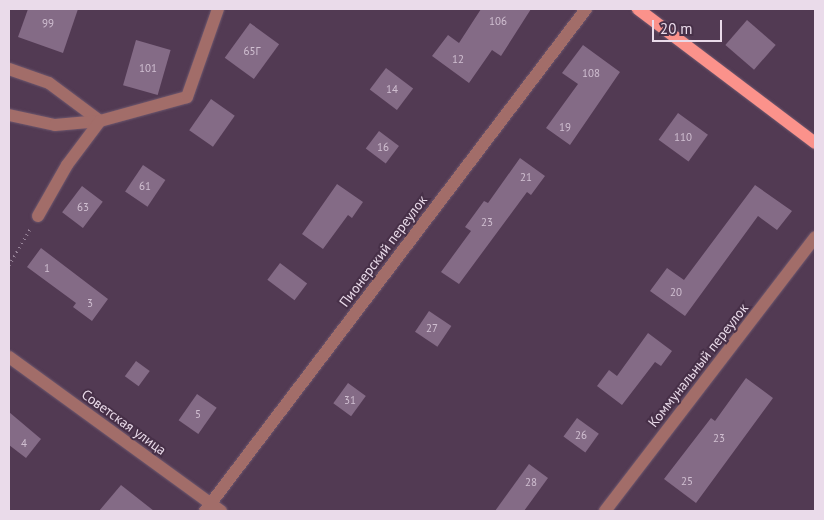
<!DOCTYPE html>
<meta charset="utf-8">
<style>
body{margin:0}
#map{position:relative;width:824px;height:520px;overflow:hidden;background:#523a53;font-family:"PT Sans",sans-serif}
div>[style]{position:absolute}
.building>*{inset:0;background:#846b86;transform-origin:0 0}
.path>*{height:3px;margin-top:-1.5px;transform-origin:0;background:repeating-linear-gradient(90deg,#978398 0 1px,transparent 0 5px)}
.roads{filter:drop-shadow(0 0 1px #6d576e) drop-shadow(0 0 1px #6d576e)}
.minor>*{height:12px;margin:-6px;padding:0 6px;transform-origin:6px;border-radius:6px;background:#a26d69}
.major>*{height:12px;margin:-6px;padding:0 6px;transform-origin:6px;border-radius:6px;background:#fb928b}
span{translate:-50% -50%;white-space:nowrap;text-align:center;line-height:1.15;-webkit-text-stroke:4px #473048;paint-order:stroke}
.number-label{font-size:11px;color:#d0bfd1}
.number-label span{-webkit-text-stroke-width:0}
.street-label{font-size:14px;color:#eadbea}
.frame{position:absolute;inset:0;border:10px solid #eadbea;pointer-events:none}
.scale{position:absolute;left:652px;top:20px;width:70px;height:22px;box-sizing:border-box;border:2px solid #eadbea;border-top:0;padding-left:6px;font-size:15px;line-height:18px;white-space:nowrap;color:#eadbea;-webkit-text-stroke:4px #473048;paint-order:stroke}
</style>
<div id="map">
<div class="building">
<div style="clip-path:polygon(28px 9px,78px 9px,63px 53px,18px 37px)"></div>
<div style="clip-path:polygon(481px 9px,531px 9px,501px 56px,492px 50px,469px 83px,432px 56px,448px 35px,459px 43px)"></div>
<div style="left:747px;top:20px;width:38px;height:33px;rotate:41deg"></div>
<div style="left:250px;top:23px;width:36px;height:43px;rotate:36deg"></div>
<div style="left:136px;top:40px;width:36px;height:47px;rotate:16deg"></div>
<div style="clip-path:polygon(583px 45px,620px 72px,570px 145px,546px 128px,578px 84px,562px 73px)"></div>
<div style="left:386px;top:68px;width:34px;height:27px;rotate:37deg"></div>
<div style="left:211px;top:99px;width:29px;height:38px;rotate:35deg"></div>
<div style="left:678px;top:113px;width:37px;height:33px;rotate:36deg"></div>
<div style="left:379px;top:131px;width:25px;height:22px;rotate:37deg"></div>
<div style="clip-path:polygon(520px 158px,545px 176px,531px 195px,527px 192px,459px 284px,441px 272px,471px 231px,465px 227px,484px 201px,488px 203px)"></div>
<div style="left:143px;top:165px;width:27px;height:32px;rotate:34deg"></div>
<div style="clip-path:polygon(337px 184px,363px 202px,352px 218px,348px 215px,323px 249px,302px 234px)"></div>
<div style="clip-path:polygon(755px 185px,792px 211px,777px 230px,758px 216px,685px 316px,650px 291px,667px 268px,684px 280px)"></div>
<div style="left:82px;top:186px;width:26px;height:33px;rotate:37deg"></div>
<div style="clip-path:polygon(41px 248px,108px 299px,92px 321px,73px 307px,76px 303px,27px 267px)"></div>
<div style="left:280px;top:263px;width:34px;height:21px;rotate:37deg"></div>
<div style="left:429px;top:311px;width:27px;height:25px;rotate:34deg"></div>
<div style="clip-path:polygon(648px 333px,672px 351px,661px 366px,655px 362px,622px 405px,597px 386px,609px 370px,617px 376px)"></div>
<div style="left:136px;top:361px;width:17px;height:19px;rotate:36deg"></div>
<div style="clip-path:polygon(746px 378px,773px 398px,696px 503px,664px 479px,711px 418px,715px 421px)"></div>
<div style="left:348px;top:383px;width:22px;height:25px;rotate:36deg"></div>
<div style="left:197px;top:394px;width:24px;height:32px;rotate:35deg"></div>
<div style="clip-path:polygon(9px 412px,41px 439px,26px 458px,9px 445px)"></div>
<div style="left:577px;top:418px;width:27px;height:23px;rotate:36deg"></div>
<div style="clip-path:polygon(529px 464px,548px 478px,524px 511px,495px 511px)"></div>
<div style="clip-path:polygon(121px 485px,154px 511px,99px 511px)"></div>
</div>
<div class="path">
<div style="left:9px;top:265px;width:42px;rotate:-59.7deg"></div>
</div>
<div class="roads">
<div class="minor">
<div style="left:9px;top:69px;width:42px;rotate:19.3deg"></div>
<div style="left:49px;top:83px;width:64px;rotate:36.7deg"></div>
<div style="left:9px;top:115px;width:47px;rotate:12.3deg"></div>
<div style="left:55px;top:125px;width:45px;rotate:-5.1deg"></div>
<div style="left:100px;top:121px;width:90px;rotate:-15.4deg"></div>
<div style="left:187px;top:97px;width:93px;rotate:-70.6deg"></div>
<div style="left:38px;top:216px;width:59px;rotate:-60.4deg"></div>
<div style="left:67px;top:165px;width:55px;rotate:-53.1deg"></div>
<div style="left:9px;top:357px;width:262px;rotate:36deg"></div>
<div style="left:205px;top:511px;width:630px;rotate:-52.8deg"></div>
<div style="left:605px;top:511px;width:345px;rotate:-52.5deg"></div>
</div>
<div class="major">
<div style="left:638px;top:9px;width:222px;rotate:37.1deg"></div>
</div>
</div>
<div class="number-label">
<span style="left:498px;top:21px">106</span>
<span style="left:48px;top:23px">99</span>
<span style="left:252px;top:51px">65Г</span>
<span style="left:458px;top:59px">12</span>
<span style="left:148px;top:68px">101</span>
<span style="left:591px;top:73px">108</span>
<span style="left:392px;top:89px">14</span>
<span style="left:565px;top:127px">19</span>
<span style="left:683px;top:137px">110</span>
<span style="left:383px;top:147px">16</span>
<span style="left:526px;top:177px">21</span>
<span style="left:145px;top:186px">61</span>
<span style="left:83px;top:207px">63</span>
<span style="left:487px;top:222px">23</span>
<span style="left:47px;top:268px">1</span>
<span style="left:676px;top:292px">20</span>
<span style="left:90px;top:303px">3</span>
<span style="left:432px;top:328px">27</span>
<span style="left:350px;top:400px">31</span>
<span style="left:198px;top:414px">5</span>
<span style="left:581px;top:435px">26</span>
<span style="left:719px;top:438px">23</span>
<span style="left:24px;top:443px">4</span>
<span style="left:687px;top:481px">25</span>
<span style="left:531px;top:482px">28</span>
</div>
<div class="street-label">
<span style="left:383px;top:251px;rotate:-53deg">Пионерский переулок</span>
<span style="left:698px;top:365px;rotate:-52deg">Коммунальный переулок</span>
<span style="left:124px;top:422px;rotate:36deg">Советская улица</span>
</div>
<div class="frame"></div>
<div class="scale">20 m</div>
</div>
